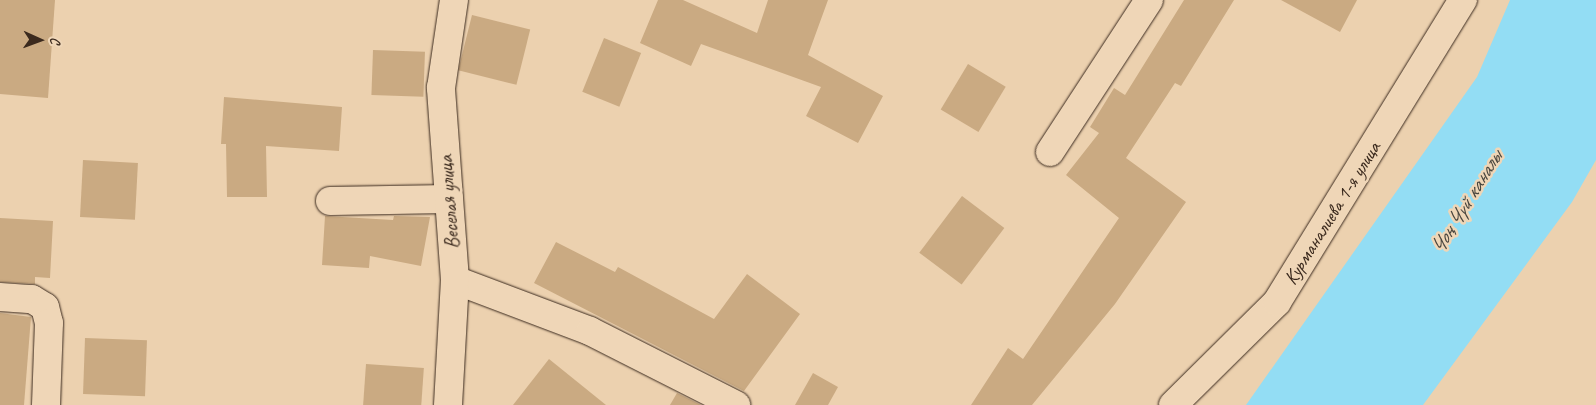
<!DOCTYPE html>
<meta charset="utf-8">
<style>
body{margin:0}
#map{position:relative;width:1596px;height:405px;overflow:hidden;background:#ecd1af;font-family:Caveat,sans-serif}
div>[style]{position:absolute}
.water>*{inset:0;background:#93ddf4}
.building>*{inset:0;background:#caaa82;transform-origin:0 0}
.roads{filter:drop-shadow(0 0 1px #3b2a1e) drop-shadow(0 0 1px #3b2a1e)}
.street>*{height:28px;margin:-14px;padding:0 14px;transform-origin:14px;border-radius:14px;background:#efd6b7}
span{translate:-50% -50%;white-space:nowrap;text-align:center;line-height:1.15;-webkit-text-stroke:5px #efd6b7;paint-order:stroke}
.street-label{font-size:20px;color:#3b2a1e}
.water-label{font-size:21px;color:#48453e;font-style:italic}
.north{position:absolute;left:15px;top:15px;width:50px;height:50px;-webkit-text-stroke:4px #efd6b7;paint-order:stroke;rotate:92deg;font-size:14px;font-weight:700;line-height:20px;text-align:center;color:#3b2a1e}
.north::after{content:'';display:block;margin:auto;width:18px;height:22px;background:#3b2a1e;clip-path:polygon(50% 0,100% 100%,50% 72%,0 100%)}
</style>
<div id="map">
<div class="water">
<div style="clip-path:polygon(1510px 0,1596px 0,1596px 160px,1572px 202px,1423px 405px,1246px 405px,1477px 77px)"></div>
</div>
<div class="building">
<div style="clip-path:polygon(0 0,55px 0,48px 98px,0 94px)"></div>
<div style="clip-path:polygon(658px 0,683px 0,757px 33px,768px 0,828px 0,808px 55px,883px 96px,858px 143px,806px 116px,821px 87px,701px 44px,691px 66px,640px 43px)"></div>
<div style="clip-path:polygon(1184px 0,1234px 0,1181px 86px,1175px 83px,1126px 158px,1186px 202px,1115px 304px,1032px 405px,971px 405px,1008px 348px,1023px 359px,1119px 218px,1066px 175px,1099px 133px,1090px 127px,1114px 88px,1125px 95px)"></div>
<div style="clip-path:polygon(1281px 0,1357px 0,1340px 32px)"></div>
<div style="left:472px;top:15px;width:60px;height:57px;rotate:14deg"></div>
<div style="left:604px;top:38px;width:40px;height:58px;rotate:22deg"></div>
<div style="left:373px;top:50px;width:52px;height:45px;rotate:2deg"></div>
<div style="left:968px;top:64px;width:44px;height:53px;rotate:31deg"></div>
<div style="clip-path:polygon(224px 97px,342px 107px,339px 151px,266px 146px,267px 197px,227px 197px,226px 144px,221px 144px)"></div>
<div style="left:83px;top:160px;width:55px;height:57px;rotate:3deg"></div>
<div style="left:962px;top:196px;width:53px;height:71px;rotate:37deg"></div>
<div style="clip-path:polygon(325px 216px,393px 220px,394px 216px,430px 217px,421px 266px,370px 256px,369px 268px,322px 265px)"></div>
<div style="clip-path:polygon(0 218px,53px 221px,50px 278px,35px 277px,35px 284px,0 282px)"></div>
<div style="clip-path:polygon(556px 242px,615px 272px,618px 267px,714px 319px,747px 274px,800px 314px,744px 391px,534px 283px)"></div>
<div style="clip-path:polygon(0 313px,31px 317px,24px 405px,0 405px)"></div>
<div style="left:85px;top:338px;width:62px;height:56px;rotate:2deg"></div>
<div style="clip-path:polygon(549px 359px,606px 405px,513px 405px)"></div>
<div style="left:366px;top:364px;width:58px;height:41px;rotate:4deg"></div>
<div style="clip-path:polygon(813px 373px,838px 387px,828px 405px,795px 405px)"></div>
<div style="clip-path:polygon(677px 393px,701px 405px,670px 405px)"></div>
</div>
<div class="roads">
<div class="street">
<div style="left:1050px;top:152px;width:181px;rotate:-56.9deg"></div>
<div style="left:330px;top:201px;width:119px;rotate:-1deg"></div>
<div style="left:455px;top:280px;width:144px;rotate:20.7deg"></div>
<div style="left:590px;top:331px;width:164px;rotate:26.9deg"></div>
<div style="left:0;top:297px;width:32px;rotate:4deg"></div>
<div style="left:32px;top:299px;width:15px;rotate:32deg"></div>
<div style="left:45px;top:307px;width:16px;rotate:76deg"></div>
<div style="left:49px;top:323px;width:82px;rotate:92.1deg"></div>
<div style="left:448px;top:405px;width:125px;rotate:-86.8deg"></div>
<div style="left:455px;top:280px;width:193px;rotate:-94.2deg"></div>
<div style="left:441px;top:88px;width:89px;rotate:-81.6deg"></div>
<div style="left:1173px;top:405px;width:146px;rotate:-44.7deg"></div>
<div style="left:1277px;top:302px;width:355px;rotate:-58.4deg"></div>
</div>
</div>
<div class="street-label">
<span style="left:449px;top:202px;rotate:-94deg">Веселая улица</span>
<span style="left:1332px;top:213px;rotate:-58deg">Курманалиева 1-я улица</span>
</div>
<div class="water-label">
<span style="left:1466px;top:202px;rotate:-58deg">Чоң Чүй каналы</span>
</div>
<div class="north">С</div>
</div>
